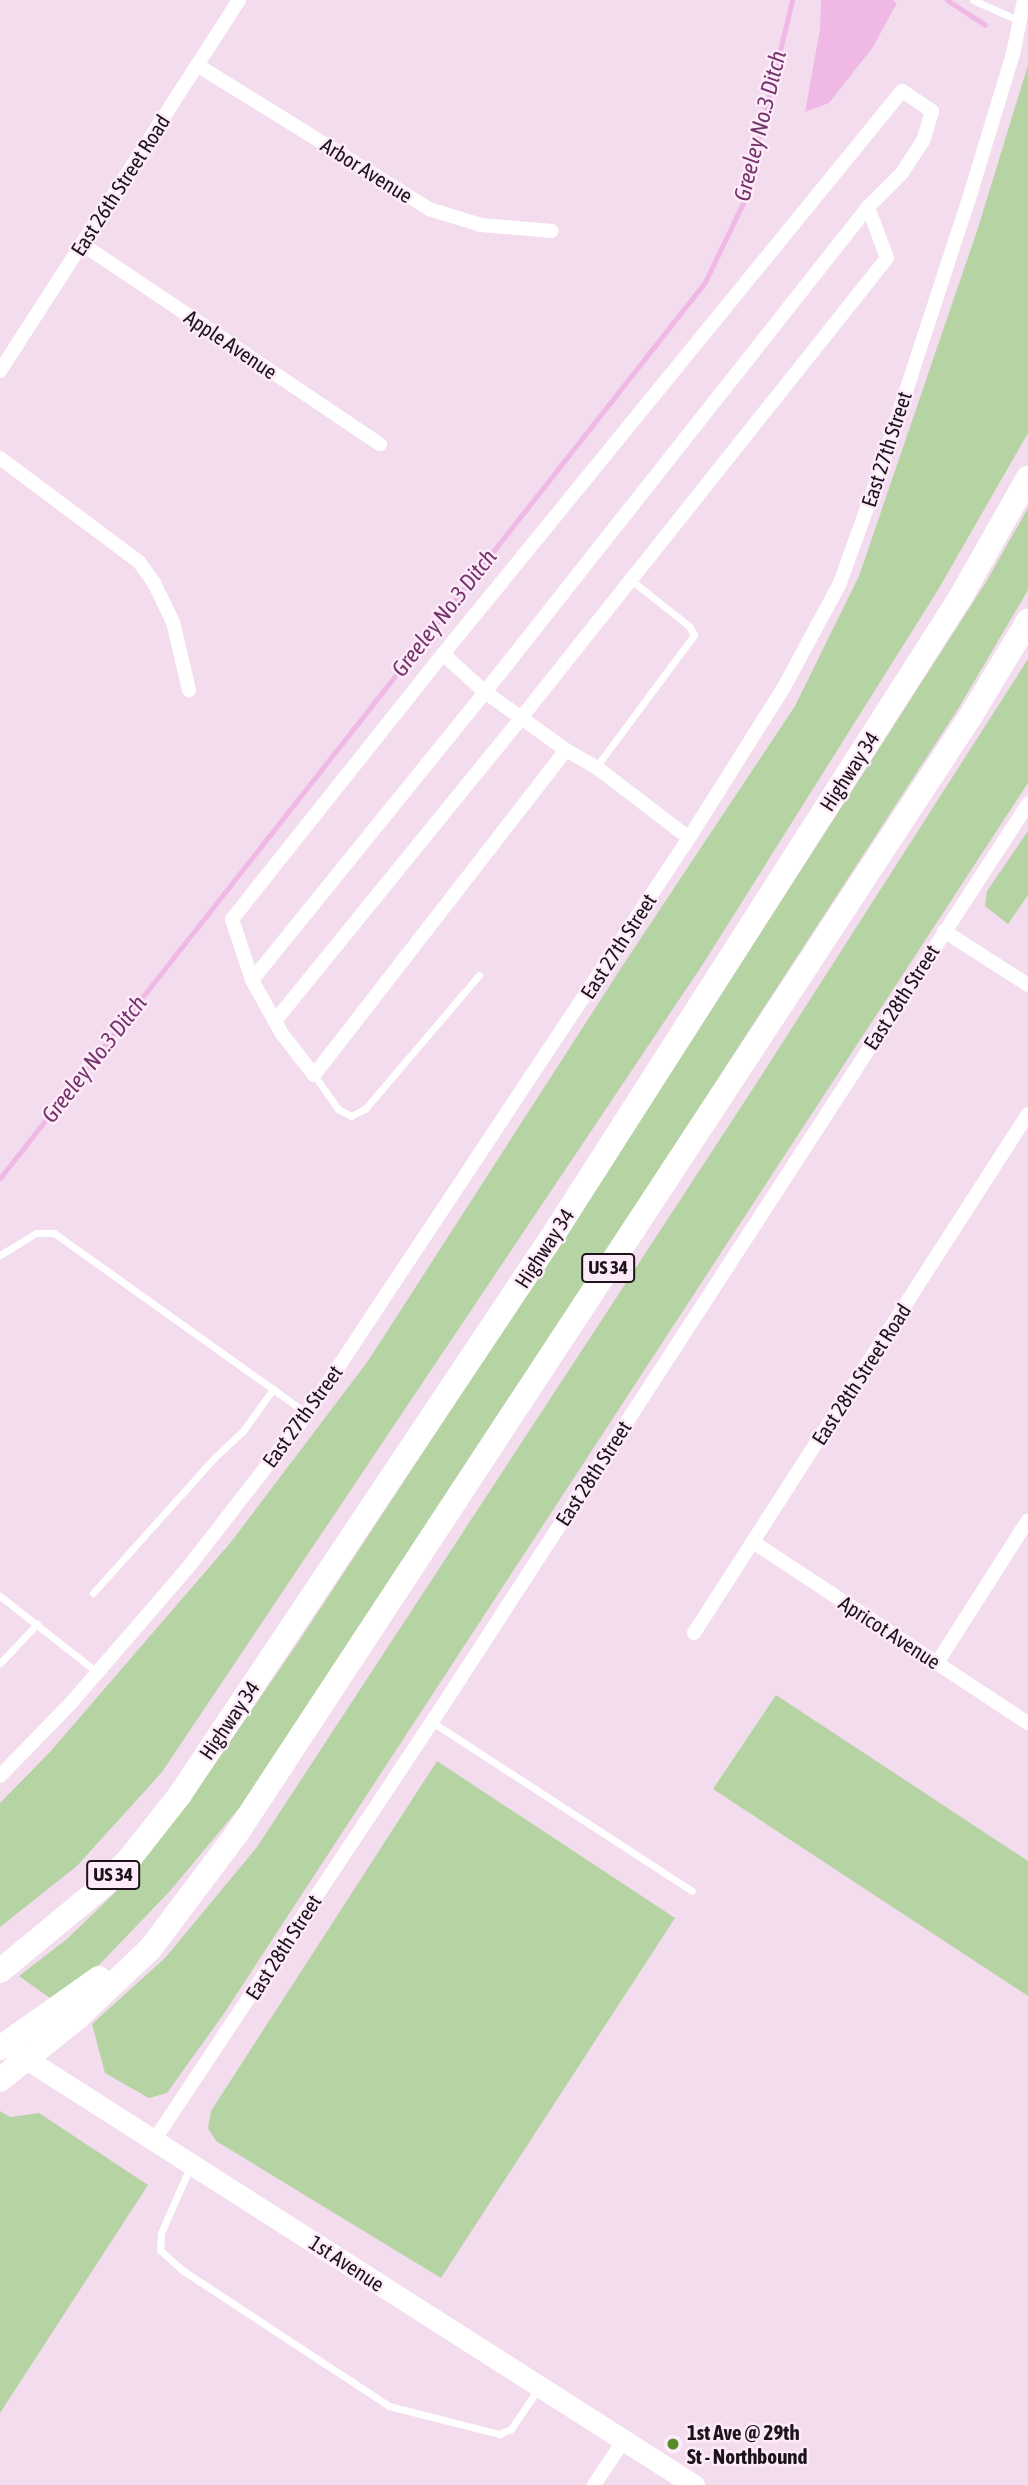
<!DOCTYPE html>
<style>
body{margin:0}
#map{position:relative;width:1028px;height:2485px;overflow:hidden;background:#f4dcef;font-family:"Asap Condensed",sans-serif}
div>[style]{position:absolute}
.green>*{inset:0;background:#b6d3a4}
.water>*{inset:0;background:#f0b8e5}
.stream>*{height:5px;margin:-2.5px;padding:0 2.5px;transform-origin:2.5px;border-radius:2.5px;background:#f0b8e5}
.service>*{height:7px;margin:-3.5px;padding:0 3.5px;transform-origin:3.5px;border-radius:3.5px;background:#fff}
.minor>*{height:14px;margin:-7px;padding:0 7px;transform-origin:7px;border-radius:7px;background:#fff}
.secondary>*{height:21px;margin:-10.5px;padding:0 10.5px;transform-origin:10.5px;border-radius:10.5px;background:#fff}
.trunk>*{height:24px;margin:-12px;padding:0 12px;transform-origin:12px;border-radius:12px;background:#fff}
.dots>*{width:19px;height:19px;translate:-50% -50%;box-sizing:border-box;border:4px solid #feebfa;border-radius:50%}
span{translate:-50% -50%;white-space:nowrap;text-align:center;line-height:1.15;-webkit-text-stroke:5px #feebfa;paint-order:stroke}
.shield-label span{padding:2px 5px;background:#feebfa;border:2px solid;border-radius:5px;-webkit-text-stroke-width:0}
.shield-label{font-size:19px;color:#1d141b;font-weight:700}
.street-label{font-size:21px;color:#1d141b}
.poi-label{font-size:21px;color:#1d141b;font-weight:700}
.left{translate:0 -50%;text-align:left}
.water-label{font-size:23px;color:#75346b;font-style:italic}
</style>
<div id="map">
<div class="green">
<div style="clip-path:polygon(1028px 65px,1028px 433px,938px 590px,703px 964px,162px 1772px,77px 1866px,0 1927px,0 1803px,50px 1752px,231px 1542px,368px 1361px,623px 965px,795px 706px,859px 576px,978px 228px)"></div>
<div style="clip-path:polygon(1028px 508px,1028px 590px,958px 709px,600px 1260px,240px 1807px,170px 1891px,99px 1965px,54px 2001px,19px 1976px,67px 1939px,127px 1881px,201px 1784px,297px 1644px,616px 1158px,986px 582px)"></div>
<div style="clip-path:polygon(1028px 659px,1028px 783px,225px 2012px,167px 2093px,149px 2098px,105px 2073px,92px 2024px,165px 1958px,257px 1847px,756px 1084px)"></div>
<div style="clip-path:polygon(1028px 831px,1028px 895px,1008px 924px,985px 906px,987px 891px)"></div>
<div style="clip-path:polygon(776px 1695px,1028px 1861px,1028px 1996px,713px 1789px)"></div>
<div style="clip-path:polygon(437px 1761px,675px 1918px,441px 2278px,216px 2141px,208px 2128px,211px 2111px)"></div>
<div style="clip-path:polygon(0 2111px,10px 2117px,39px 2113px,148px 2185px,0 2413px)"></div>
</div>
<div class="water">
<div style="clip-path:polygon(821px 0,892px 0,897px 3px,873px 47px,829px 103px,805px 112px,820px 29px)"></div>
</div>
<div class="stream">
<div style="left:947px;top:0;width:45px;rotate:33.3deg"></div>
<div style="left:0;top:1178px;width:1140px;rotate:-51.8deg"></div>
<div style="left:705px;top:282px;width:88px;rotate:-64.3deg"></div>
<div style="left:743px;top:203px;width:209px;rotate:-76.4deg"></div>
</div>
<div class="service">
<div style="left:973px;top:0;width:51px;rotate:24.1deg"></div>
<div style="left:596px;top:767px;width:164px;rotate:-53.4deg"></div>
<div style="left:694px;top:635px;width:10px;rotate:-119deg"></div>
<div style="left:689px;top:626px;width:74px;rotate:-141.6deg"></div>
<div style="left:314px;top:1075px;width:42px;rotate:54.8deg"></div>
<div style="left:338px;top:1109px;width:15px;rotate:28deg"></div>
<div style="left:351px;top:1116px;width:16px;rotate:-27deg"></div>
<div style="left:365px;top:1109px;width:176px;rotate:-49.6deg"></div>
<div style="left:0;top:1255px;width:42px;rotate:-31.4deg"></div>
<div style="left:36px;top:1233px;width:18px"></div>
<div style="left:54px;top:1233px;width:269px;rotate:35.5deg"></div>
<div style="left:93px;top:1593px;width:181px;rotate:-48.1deg"></div>
<div style="left:214px;top:1458px;width:40px;rotate:-43deg"></div>
<div style="left:243px;top:1431px;width:52px;rotate:-54.5deg"></div>
<div style="left:273px;top:1389px;width:42px;rotate:36.3deg"></div>
<div style="left:0;top:1596px;width:123px;rotate:38.1deg"></div>
<div style="left:0;top:1663px;width:54px;rotate:-46.5deg"></div>
<div style="left:432px;top:1722px;width:310px;rotate:33deg"></div>
<div style="left:190px;top:2167px;width:72px;rotate:113.7deg"></div>
<div style="left:161px;top:2233px;width:17px;rotate:93deg"></div>
<div style="left:160px;top:2250px;width:30px;rotate:42deg"></div>
<div style="left:182px;top:2270px;width:248px;rotate:33.3deg"></div>
<div style="left:389px;top:2406px;width:114px;rotate:14.3deg"></div>
<div style="left:499px;top:2434px;width:13px;rotate:-23deg"></div>
<div style="left:511px;top:2429px;width:48px;rotate:-56deg"></div>
</div>
<div class="minor">
<div style="left:197px;top:65px;width:273px;rotate:31.8deg"></div>
<div style="left:429px;top:209px;width:54px;rotate:17.1deg"></div>
<div style="left:481px;top:225px;width:71px;rotate:4.8deg"></div>
<div style="left:82px;top:244px;width:359px;rotate:33.9deg"></div>
<div style="left:0;top:371px;width:441px;rotate:-57.2deg"></div>
<div style="left:0;top:458px;width:174px;rotate:36.8deg"></div>
<div style="left:139px;top:562px;width:26px;rotate:54deg"></div>
<div style="left:154px;top:583px;width:43px;rotate:64deg"></div>
<div style="left:173px;top:622px;width:70px;rotate:76.8deg"></div>
<div style="left:443px;top:654px;width:57px;rotate:42.1deg"></div>
<div style="left:485px;top:692px;width:100px;rotate:35.6deg"></div>
<div style="left:566px;top:750px;width:34px;rotate:30deg"></div>
<div style="left:596px;top:767px;width:117px;rotate:37.4deg"></div>
<div style="left:944px;top:931px;width:100px;rotate:32.7deg"></div>
<div style="left:252px;top:980px;width:370px;rotate:-51deg"></div>
<div style="left:485px;top:692px;width:618px;rotate:-51.7deg"></div>
<div style="left:868px;top:207px;width:48px;rotate:-45deg"></div>
<div style="left:902px;top:173px;width:38px;rotate:-57deg"></div>
<div style="left:923px;top:141px;width:31px;rotate:-73deg"></div>
<div style="left:932px;top:111px;width:36px;rotate:-146deg"></div>
<div style="left:902px;top:91px;width:726px;rotate:129.19deg"></div>
<div style="left:443px;top:654px;width:339px;rotate:128.5deg"></div>
<div style="left:232px;top:919px;width:64px;rotate:71.8deg"></div>
<div style="left:252px;top:980px;width:62px;rotate:60.9deg"></div>
<div style="left:282px;top:1034px;width:52px;rotate:52deg"></div>
<div style="left:314px;top:1075px;width:411px;rotate:-52.2deg"></div>
<div style="left:275px;top:1021px;width:390px;rotate:-50.9deg"></div>
<div style="left:521px;top:718px;width:588px;rotate:-51.49deg"></div>
<div style="left:887px;top:258px;width:54px;rotate:-110.4deg"></div>
<div style="left:753px;top:1542px;width:329px;rotate:33.4deg"></div>
<div style="left:694px;top:1633px;width:617px;rotate:-57.24deg"></div>
<div style="left:937px;top:1663px;width:169px;rotate:-57.5deg"></div>
<div style="left:0;top:1776px;width:102px;rotate:-45.8deg"></div>
<div style="left:71px;top:1703px;width:182px;rotate:-49.2deg"></div>
<div style="left:190px;top:1565px;width:191px;rotate:-52.2deg"></div>
<div style="left:307px;top:1414px;width:691px;rotate:-56.45deg"></div>
<div style="left:689px;top:838px;width:176px;rotate:-57.8deg"></div>
<div style="left:783px;top:689px;width:120px;rotate:-61.7deg"></div>
<div style="left:840px;top:583px;width:106px;rotate:-70.2deg"></div>
<div style="left:876px;top:483px;width:306px;rotate:-71.9deg"></div>
<div style="left:971px;top:192px;width:144px;rotate:-73.1deg"></div>
<div style="left:1013px;top:54px;width:55px;rotate:-78.5deg"></div>
<div style="left:155px;top:2139px;width:501px;rotate:-56.41deg"></div>
<div style="left:432px;top:1722px;width:1095px;rotate:-57.01deg"></div>
<div style="left:594px;top:2485px;width:54px;rotate:-56.3deg"></div>
</div>
<div class="secondary">
<div style="left:14px;top:2051px;width:807px;rotate:32.55deg"></div>
</div>
<div class="trunk">
<div style="left:0;top:1971px;width:135px;rotate:-39.6deg"></div>
<div style="left:104px;top:1885px;width:39px;rotate:-46deg"></div>
<div style="left:131px;top:1857px;width:78px;rotate:-51.8deg"></div>
<div style="left:179px;top:1796px;width:681px;rotate:-56.31deg"></div>
<div style="left:557px;top:1229px;width:749px;rotate:-57.43deg"></div>
<div style="left:960px;top:598px;width:138px;rotate:-60.5deg"></div>
<div style="left:0;top:2048px;width:121px;rotate:-35.3deg"></div>
<div style="left:0;top:2080px;width:99px;rotate:-38.8deg"></div>
<div style="left:77px;top:2018px;width:100px;rotate:-43.4deg"></div>
<div style="left:150px;top:1949px;width:143px;rotate:-53deg"></div>
<div style="left:236px;top:1835px;width:1341px;rotate:-56.71deg"></div>
<div style="left:972px;top:714px;width:109px;rotate:-58.9deg"></div>
</div>
<div class="dots">
<div style="left:673px;top:2444px;background:#578d28"></div>
</div>
<div class="shield-label">
<span style="left:608px;top:1268px">US 34</span>
<span style="left:113px;top:1875px">US 34</span>
</div>
<div class="street-label">
<span style="left:367px;top:170px;rotate:32deg">Arbor Avenue</span>
<span style="left:120px;top:185px;rotate:-57deg">East 26th Street Road</span>
<span style="left:231px;top:344px;rotate:34deg">Apple Avenue</span>
<span style="left:886px;top:449px;rotate:-72deg">East 27th Street</span>
<span style="left:849px;top:771px;rotate:-57deg">Highway 34</span>
<span style="left:618px;top:946px;rotate:-57deg">East 27th Street</span>
<span style="left:901px;top:997px;rotate:-57deg">East 28th Street</span>
<span style="left:544px;top:1248px;rotate:-57deg">Highway 34</span>
<span style="left:861px;top:1374px;rotate:-57deg">East 28th Street Road</span>
<span style="left:302px;top:1416px;rotate:-54deg">East 27th Street</span>
<span style="left:593px;top:1473px;rotate:-57deg">East 28th Street</span>
<span style="left:890px;top:1632px;rotate:33deg">Apricot Avenue</span>
<span style="left:229px;top:1720px;rotate:-56deg">Highway 34</span>
<span style="left:283px;top:1947px;rotate:-57deg">East 28th Street</span>
<span style="left:347px;top:2263px;rotate:33deg">1st Avenue</span>
</div>
<div class="poi-label">
<span class="left" style="left:687px;top:2444px">1st Ave @ 29th<br>St - Northbound</span>
</div>
<div class="water-label">
<span style="left:760px;top:126px;rotate:-76deg">Greeley No.3 Ditch</span>
<span style="left:444px;top:613px;rotate:-52deg">Greeley No.3 Ditch</span>
<span style="left:94px;top:1059px;rotate:-52deg">Greeley No.3 Ditch</span>
</div>
</div>
